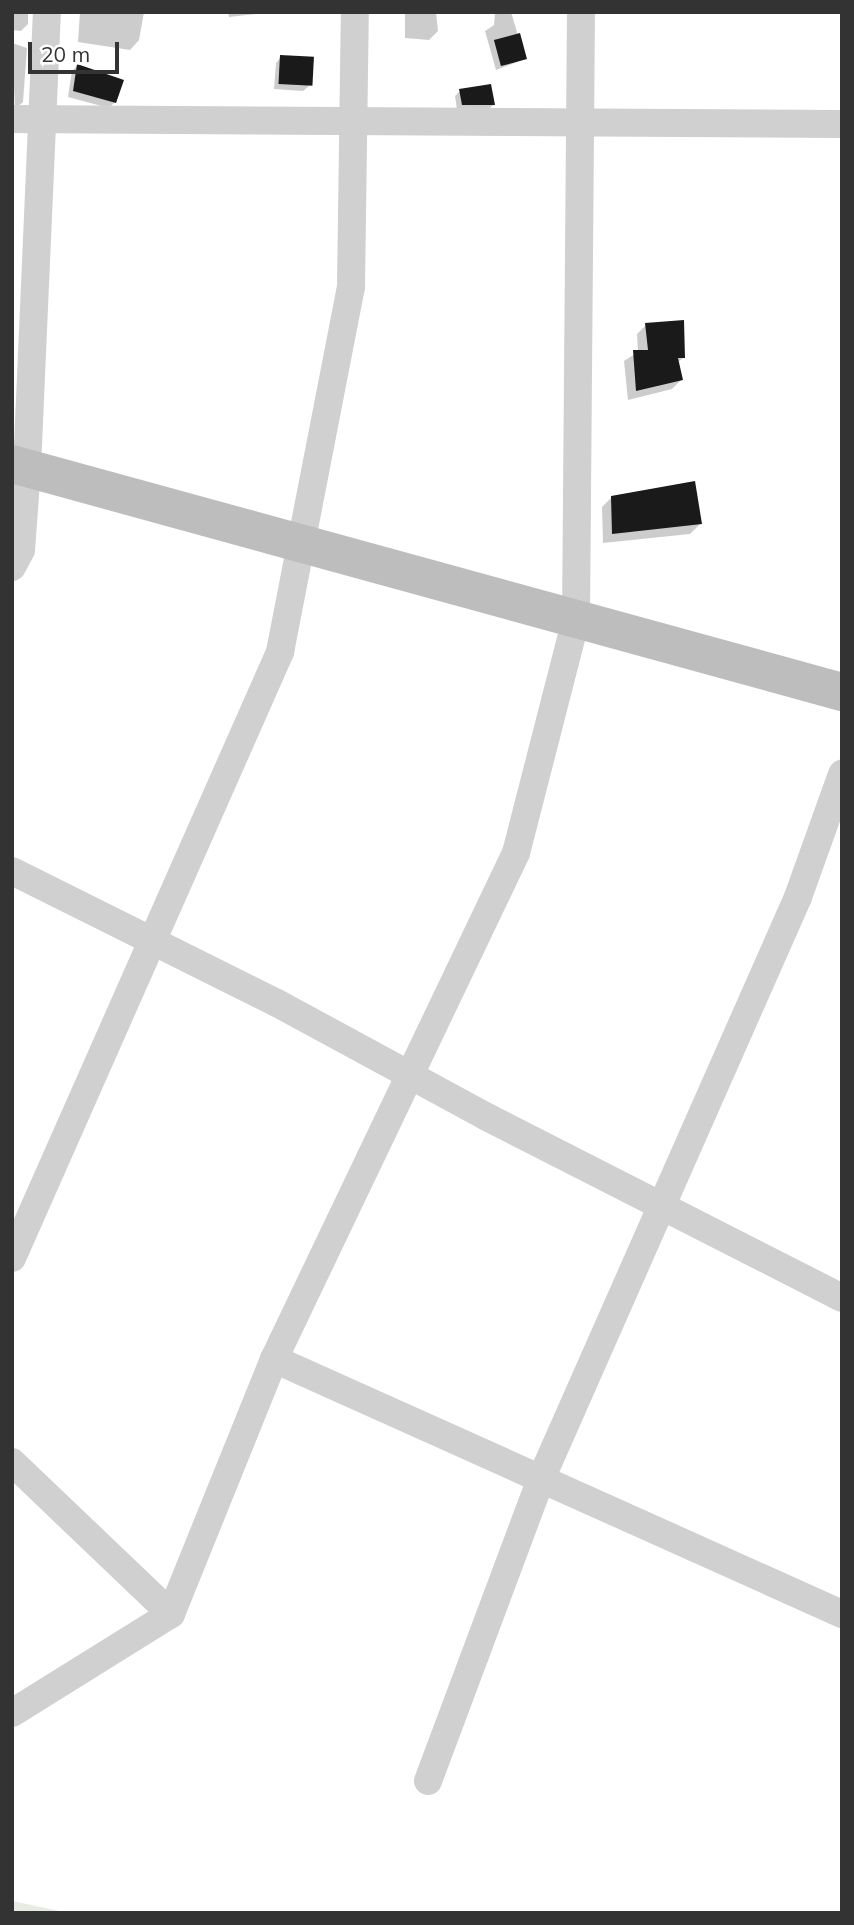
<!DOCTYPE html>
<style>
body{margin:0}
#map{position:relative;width:854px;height:1925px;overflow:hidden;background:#fff;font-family:Mulish,sans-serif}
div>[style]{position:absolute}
.green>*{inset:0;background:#e6ecdf}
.shadow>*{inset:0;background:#0003}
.building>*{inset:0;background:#1a1a1a;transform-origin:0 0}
.street>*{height:28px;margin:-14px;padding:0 14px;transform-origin:14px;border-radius:14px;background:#d0d0d0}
.secondary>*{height:38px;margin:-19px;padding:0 19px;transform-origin:19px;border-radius:19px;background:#bdbdbd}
span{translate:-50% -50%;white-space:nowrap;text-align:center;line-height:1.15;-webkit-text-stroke:7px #fff;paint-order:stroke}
.frame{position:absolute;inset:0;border:14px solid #333;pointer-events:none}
.scale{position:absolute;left:28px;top:42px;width:91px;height:32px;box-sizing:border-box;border:4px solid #333;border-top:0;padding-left:9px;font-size:21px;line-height:24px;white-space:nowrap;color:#333;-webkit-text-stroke:5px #fff;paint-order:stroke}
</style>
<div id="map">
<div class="green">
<div style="clip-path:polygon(12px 1901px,69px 1913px,12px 1913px)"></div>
</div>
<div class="shadow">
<div style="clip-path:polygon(12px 12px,28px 12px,28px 24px,21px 31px,12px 30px)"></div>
<div style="clip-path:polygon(80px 12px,144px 12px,139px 40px,130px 50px,78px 42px)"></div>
<div style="clip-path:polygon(228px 12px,275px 12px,229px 17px)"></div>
<div style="clip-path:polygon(405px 12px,436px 12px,438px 31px,429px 40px,405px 38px)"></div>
<div style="clip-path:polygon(495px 12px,511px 12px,525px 59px,496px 70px,485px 31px,494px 25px)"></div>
<div style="clip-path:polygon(12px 43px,27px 48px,23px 102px,15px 109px)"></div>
<div style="clip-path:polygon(281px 57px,309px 86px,303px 91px,274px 89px,276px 63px)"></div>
<div style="clip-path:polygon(77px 66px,115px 102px,109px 108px,68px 97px,72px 71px)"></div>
<div style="clip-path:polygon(460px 91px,493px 105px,488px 110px,457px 110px,455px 96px)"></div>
<div style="clip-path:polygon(646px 325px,684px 357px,677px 363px,681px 380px,672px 389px,628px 400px,624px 361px,638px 352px,637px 334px)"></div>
<div style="clip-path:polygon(612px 497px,700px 524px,690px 534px,603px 543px,602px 507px)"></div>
</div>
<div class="building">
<div style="left:520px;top:33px;width:27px;height:27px;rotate:75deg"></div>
<div style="left:280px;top:55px;width:34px;height:29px;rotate:3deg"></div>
<div style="clip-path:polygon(77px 64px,124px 80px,116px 103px,73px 91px)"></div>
<div style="clip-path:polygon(491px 84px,495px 105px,462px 105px,459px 89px)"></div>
<div style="clip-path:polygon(684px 320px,685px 358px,678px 358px,683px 380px,636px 391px,633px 350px,648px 350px,645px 323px)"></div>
<div style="clip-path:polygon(695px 481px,702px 524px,612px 534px,611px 496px)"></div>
</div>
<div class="street">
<div style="left:12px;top:119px;width:830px;rotate:0.35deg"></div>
<div style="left:12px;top:567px;width:19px;rotate:-62deg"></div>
<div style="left:21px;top:550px;width:82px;rotate:-85.8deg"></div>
<div style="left:27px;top:468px;width:456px;rotate:-87.5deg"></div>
<div style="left:12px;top:871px;width:296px;rotate:26.5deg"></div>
<div style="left:277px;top:1003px;width:239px;rotate:28.5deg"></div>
<div style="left:487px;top:1117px;width:398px;rotate:27deg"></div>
<div style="left:12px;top:1258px;width:663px;rotate:-66.14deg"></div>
<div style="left:280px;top:652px;width:372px;rotate:-79deg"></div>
<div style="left:351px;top:287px;width:275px;rotate:-89.2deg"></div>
<div style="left:274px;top:1359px;width:623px;rotate:24.18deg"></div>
<div style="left:12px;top:1462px;width:220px;rotate:43.7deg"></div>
<div style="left:12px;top:1713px;width:187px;rotate:-31.9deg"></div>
<div style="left:171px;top:1614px;width:275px;rotate:-68deg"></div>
<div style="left:274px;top:1359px;width:561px;rotate:-64.44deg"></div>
<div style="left:516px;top:853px;width:242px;rotate:-75.6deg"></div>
<div style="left:576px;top:619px;width:607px;rotate:-89.53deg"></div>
<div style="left:428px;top:1781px;width:322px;rotate:-69.5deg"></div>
<div style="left:541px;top:1479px;width:636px;rotate:-66.17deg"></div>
<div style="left:798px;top:897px;width:131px;rotate:-70.3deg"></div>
</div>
<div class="secondary">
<div style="left:12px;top:464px;width:861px;rotate:15.36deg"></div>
</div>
<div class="frame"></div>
<div class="scale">20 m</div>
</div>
